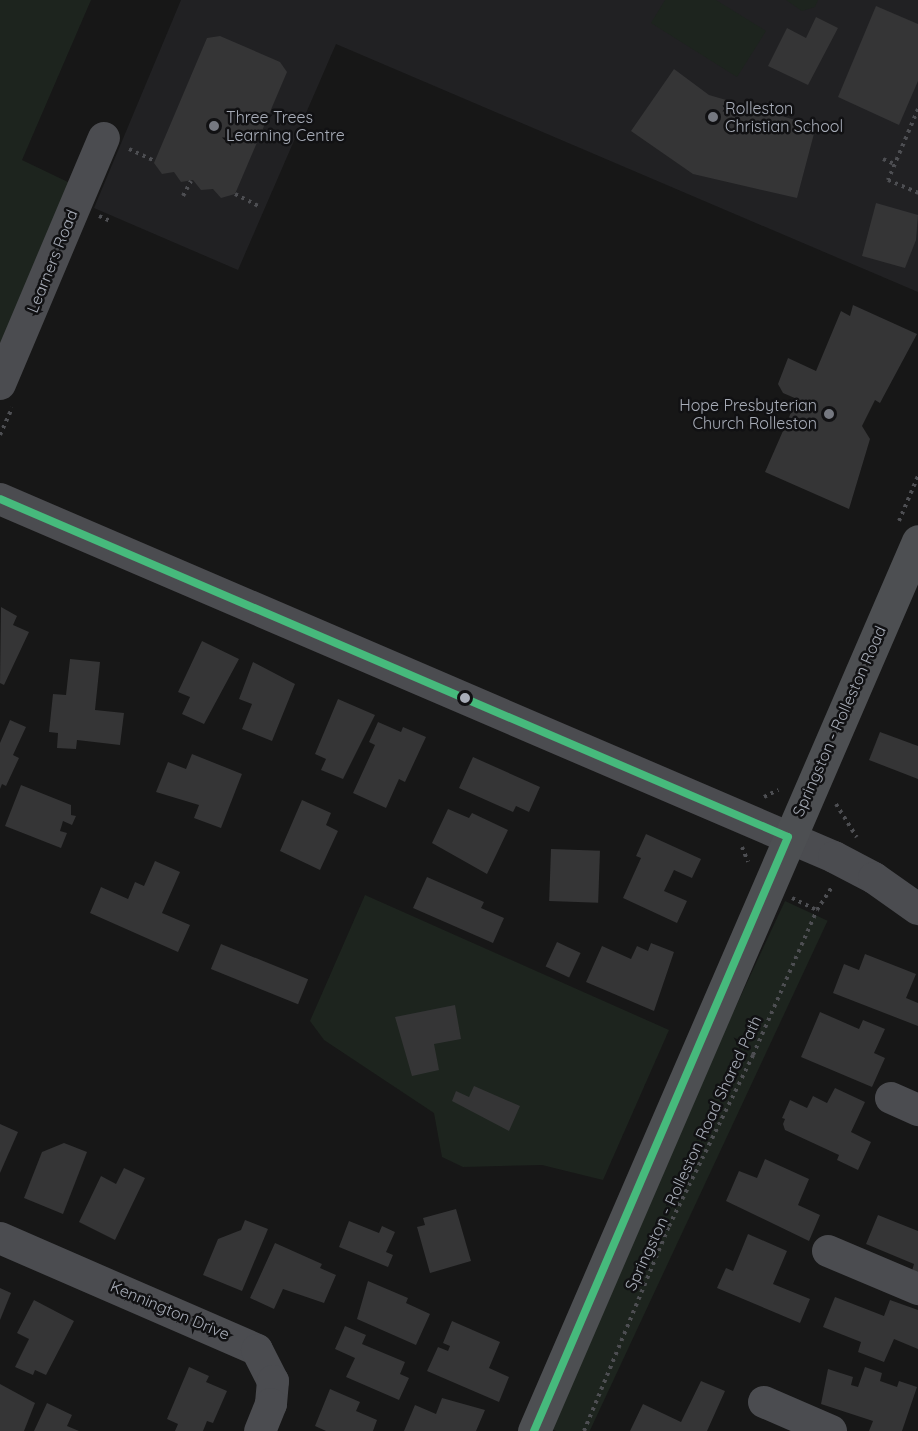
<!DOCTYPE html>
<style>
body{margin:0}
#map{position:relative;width:918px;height:1431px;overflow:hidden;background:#171717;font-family:Quicksand,sans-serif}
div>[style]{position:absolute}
.built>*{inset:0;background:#212123}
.green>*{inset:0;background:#1d241e;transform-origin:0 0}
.building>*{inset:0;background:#353536;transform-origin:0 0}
.path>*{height:4px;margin-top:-2px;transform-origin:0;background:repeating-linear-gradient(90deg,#4d4e52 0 3px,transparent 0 7.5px)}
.minor>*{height:32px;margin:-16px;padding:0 16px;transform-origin:16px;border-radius:16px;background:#4b4c50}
.major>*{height:33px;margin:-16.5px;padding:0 16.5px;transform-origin:16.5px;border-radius:16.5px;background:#4d4f52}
.bus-1>*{height:8px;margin:-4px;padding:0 4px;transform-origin:4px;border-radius:4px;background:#46ba7c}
.dots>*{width:16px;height:16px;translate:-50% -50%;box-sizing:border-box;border:3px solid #111113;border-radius:50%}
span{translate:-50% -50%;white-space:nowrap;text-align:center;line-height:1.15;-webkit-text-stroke:5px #111113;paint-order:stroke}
.poi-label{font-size:16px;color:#a8adb8}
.left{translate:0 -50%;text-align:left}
.right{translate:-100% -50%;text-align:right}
.street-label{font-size:16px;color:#a8adb8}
</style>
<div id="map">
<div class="built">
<div style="clip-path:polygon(181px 0,918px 0,918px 292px,336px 44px,238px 270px,94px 208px)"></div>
</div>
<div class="green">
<div style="clip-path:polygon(0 0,91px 0,22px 160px,72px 184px,0 352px)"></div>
<div style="clip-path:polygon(665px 0,716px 0,766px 31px,737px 77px,651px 23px)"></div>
<div style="clip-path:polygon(786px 0,818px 0,815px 7px,802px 11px)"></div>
<div style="clip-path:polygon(365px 895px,669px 1030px,603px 1180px,542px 1165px,463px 1167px,442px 1157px,434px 1113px,324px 1040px,310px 1021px)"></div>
<div style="left:785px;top:901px;width:47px;height:577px;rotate:25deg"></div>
</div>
<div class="building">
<div style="clip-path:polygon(876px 6px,918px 24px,918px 81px,899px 125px,838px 97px)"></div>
<div style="clip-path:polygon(816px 17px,838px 28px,808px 85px,768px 66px,787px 28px,806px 38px)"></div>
<div style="clip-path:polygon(220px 36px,280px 62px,287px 72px,235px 194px,221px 198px,213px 189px,201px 190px,193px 180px,181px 182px,174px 172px,162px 174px,154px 163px,207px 38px)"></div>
<div style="clip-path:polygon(674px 69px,709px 95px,816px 126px,797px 198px,693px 174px,631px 131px)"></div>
<div style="clip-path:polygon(876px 203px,918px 215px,916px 240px,905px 268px,862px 256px)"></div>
<div style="clip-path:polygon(853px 305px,917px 334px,880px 403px,875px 400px,862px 426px,870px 439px,849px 509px,765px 472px,797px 399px,783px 393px,778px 384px,788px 358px,816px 371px,841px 311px,850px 316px)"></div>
<div style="clip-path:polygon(1px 607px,17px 616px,13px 625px,29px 632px,4px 685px,0 683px)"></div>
<div style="clip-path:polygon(202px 641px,239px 659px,204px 724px,182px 714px,190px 697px,178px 692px)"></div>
<div style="clip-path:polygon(70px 659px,100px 662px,95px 710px,124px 713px,120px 745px,77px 740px,76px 749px,57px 748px,58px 733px,49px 732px,53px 694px,66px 695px)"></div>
<div style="clip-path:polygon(253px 662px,295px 684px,272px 741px,242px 729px,252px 704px,239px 699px)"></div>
<div style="clip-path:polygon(338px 699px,375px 715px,343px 779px,321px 770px,326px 759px,315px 754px)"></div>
<div style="clip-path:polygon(10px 720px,26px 727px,13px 755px,19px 758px,6px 786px,2px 784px,0 789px,0 743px)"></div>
<div style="clip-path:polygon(378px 722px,401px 732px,403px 727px,426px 737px,405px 782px,399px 779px,386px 808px,353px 793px,375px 745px,369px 742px)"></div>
<div style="clip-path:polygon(880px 732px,918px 746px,918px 779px,869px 760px)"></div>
<div style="clip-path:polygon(192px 754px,242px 774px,221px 828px,194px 818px,199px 805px,156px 792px,168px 762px,186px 769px)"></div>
<div style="clip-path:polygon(473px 757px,540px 787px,529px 812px,516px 806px,513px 812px,459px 788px)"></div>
<div style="clip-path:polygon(21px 785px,71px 805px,71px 815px,76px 816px,72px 825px,63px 821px,60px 831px,67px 833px,61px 848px,5px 826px)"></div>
<div style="clip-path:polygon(302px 800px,331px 813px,326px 825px,338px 831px,320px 870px,280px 851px)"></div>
<div style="clip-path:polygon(448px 809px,469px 818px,472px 813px,508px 830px,487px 874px,432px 843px)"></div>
<div style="clip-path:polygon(646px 834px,701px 859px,692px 878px,674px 870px,664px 891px,687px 901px,677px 923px,623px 898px,641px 858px,636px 856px)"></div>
<div style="left:551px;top:849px;width:49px;height:52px;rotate:2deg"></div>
<div style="clip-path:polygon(155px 861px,180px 872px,162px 913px,190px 925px,178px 952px,90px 913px,101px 887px,128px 899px,135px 882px,144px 886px)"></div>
<div style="clip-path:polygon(427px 877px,484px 902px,481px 908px,504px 918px,493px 943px,413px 908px)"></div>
<div style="left:557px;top:942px;width:26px;height:27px;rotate:25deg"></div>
<div style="clip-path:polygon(651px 943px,674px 952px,654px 1011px,586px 982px,602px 946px,631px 959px,637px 946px,648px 951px)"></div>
<div style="left:221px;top:944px;width:94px;height:27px;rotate:22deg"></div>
<div style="clip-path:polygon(865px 954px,916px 974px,906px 998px,918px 1003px,918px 1026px,833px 993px,844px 964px,859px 970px)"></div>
<div style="clip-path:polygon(455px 1005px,461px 1039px,434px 1044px,439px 1070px,412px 1076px,395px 1017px)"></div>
<div style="clip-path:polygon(820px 1012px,859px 1029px,863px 1020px,885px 1029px,874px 1053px,885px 1058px,872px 1087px,801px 1057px)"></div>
<div style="clip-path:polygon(474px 1086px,520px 1106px,509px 1131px,452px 1101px,456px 1091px,469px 1097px)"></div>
<div style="clip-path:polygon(835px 1088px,865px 1102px,851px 1132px,871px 1142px,858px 1170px,837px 1160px,839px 1155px,785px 1130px,783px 1124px,785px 1119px,782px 1118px,790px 1100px,807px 1108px,813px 1096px,827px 1103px)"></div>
<div style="clip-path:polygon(0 1124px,18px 1132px,0 1173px)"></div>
<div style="clip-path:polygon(64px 1143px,87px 1152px,63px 1214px,24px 1198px,42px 1152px)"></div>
<div style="clip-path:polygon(765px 1159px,809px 1179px,798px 1205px,820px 1215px,809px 1241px,726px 1201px,739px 1171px,757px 1178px)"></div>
<div style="clip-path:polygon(124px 1168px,145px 1178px,115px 1240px,79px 1222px,101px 1176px,116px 1184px)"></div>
<div style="clip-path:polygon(456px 1209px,471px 1261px,430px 1273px,417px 1227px,425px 1225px,423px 1218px)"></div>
<div style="clip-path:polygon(878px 1215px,918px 1231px,918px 1274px,912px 1271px,914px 1264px,866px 1244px)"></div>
<div style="clip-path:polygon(245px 1220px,268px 1229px,242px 1291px,203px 1275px,218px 1239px,241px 1230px)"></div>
<div style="clip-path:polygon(349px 1221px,379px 1233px,382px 1226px,395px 1232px,386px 1252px,393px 1255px,388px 1267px,339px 1247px)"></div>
<div style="clip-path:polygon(748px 1234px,787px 1251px,773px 1284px,810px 1299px,800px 1323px,717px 1288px,726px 1268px,733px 1271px)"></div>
<div style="clip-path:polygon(275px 1243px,322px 1264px,320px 1268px,336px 1275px,324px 1303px,283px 1289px,274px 1309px,250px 1298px)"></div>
<div style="clip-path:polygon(368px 1281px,408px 1298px,406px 1303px,430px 1314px,416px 1345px,357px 1319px)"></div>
<div style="clip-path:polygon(0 1288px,11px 1293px,0 1320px)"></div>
<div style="clip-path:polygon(835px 1297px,884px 1316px,890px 1300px,918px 1310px,918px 1349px,894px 1339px,884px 1362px,858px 1352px,861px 1342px,823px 1327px)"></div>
<div style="clip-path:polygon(34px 1300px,74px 1321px,46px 1375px,35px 1370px,33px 1375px,15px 1367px,29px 1339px,17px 1333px)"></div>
<div style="clip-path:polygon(452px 1321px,500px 1342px,489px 1368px,509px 1377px,499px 1402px,427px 1371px,438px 1347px,448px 1351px,450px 1346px,443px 1343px)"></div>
<div style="clip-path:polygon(345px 1326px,366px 1335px,362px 1344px,405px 1362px,400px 1374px,409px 1378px,399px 1400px,346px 1377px,355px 1358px,335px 1349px)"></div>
<div style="clip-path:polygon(189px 1367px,209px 1376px,206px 1382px,227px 1391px,213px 1423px,207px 1421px,203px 1431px,175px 1431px,178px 1424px,167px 1419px)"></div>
<div style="clip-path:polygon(865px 1367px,882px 1373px,880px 1381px,897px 1387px,899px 1381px,917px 1387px,902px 1431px,869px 1431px,873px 1421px,821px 1404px,828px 1369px,853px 1377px,851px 1385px,858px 1387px)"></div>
<div style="clip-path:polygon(701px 1381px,725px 1391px,707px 1431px,630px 1431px,643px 1404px,681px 1422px)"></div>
<div style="clip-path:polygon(0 1384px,35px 1403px,24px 1431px,0 1431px)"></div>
<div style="clip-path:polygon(330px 1389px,360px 1402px,356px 1411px,377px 1420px,373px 1431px,326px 1431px,315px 1426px)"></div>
<div style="clip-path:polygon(442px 1398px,485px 1410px,476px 1431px,404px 1431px,415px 1405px,436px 1414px)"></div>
<div style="clip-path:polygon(47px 1403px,72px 1415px,67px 1426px,79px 1431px,34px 1431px)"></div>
</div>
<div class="path">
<div style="left:918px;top:109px;width:77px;rotate:112.9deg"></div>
<div style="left:888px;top:180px;width:33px;rotate:23deg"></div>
<div style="left:129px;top:149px;width:29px;rotate:25deg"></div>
<div style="left:883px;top:159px;width:12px;rotate:24deg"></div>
<div style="left:235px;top:194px;width:29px;rotate:27deg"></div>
<div style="left:183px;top:196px;width:17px;rotate:-62deg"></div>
<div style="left:99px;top:216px;width:12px;rotate:24deg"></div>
<div style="left:0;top:435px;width:30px;rotate:-66deg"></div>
<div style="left:899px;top:521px;width:49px;rotate:-67.1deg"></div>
<div style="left:764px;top:797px;width:16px;rotate:-27deg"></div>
<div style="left:836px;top:804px;width:39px;rotate:58deg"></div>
<div style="left:742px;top:847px;width:16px;rotate:68deg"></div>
<div style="left:792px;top:898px;width:28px;rotate:26deg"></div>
<div style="left:584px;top:1431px;width:222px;rotate:-67.5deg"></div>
<div style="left:669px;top:1226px;width:191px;rotate:-63.8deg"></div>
<div style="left:753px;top:1055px;width:158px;rotate:-66.2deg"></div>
<div style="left:817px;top:910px;width:27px;rotate:-57deg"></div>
</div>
<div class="minor">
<div style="left:0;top:384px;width:267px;rotate:-67.1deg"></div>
<div style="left:0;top:499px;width:908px;rotate:23.23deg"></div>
<div style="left:834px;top:857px;width:45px;rotate:27.7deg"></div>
<div style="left:874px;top:878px;width:54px;rotate:35.2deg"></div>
<div style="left:891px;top:1098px;width:30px;rotate:24deg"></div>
<div style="left:0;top:1238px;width:280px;rotate:23.5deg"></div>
<div style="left:257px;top:1350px;width:35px;rotate:63deg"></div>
<div style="left:273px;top:1381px;width:23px;rotate:95deg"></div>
<div style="left:271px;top:1404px;width:29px;rotate:112deg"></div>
<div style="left:828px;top:1251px;width:98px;rotate:22.9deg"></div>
<div style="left:764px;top:1402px;width:73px;rotate:23.4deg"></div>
</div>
<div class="major">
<div style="left:534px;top:1431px;width:969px;rotate:-66.66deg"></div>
</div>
<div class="bus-1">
<div style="left:0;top:499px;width:857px;rotate:23.22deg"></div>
<div style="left:788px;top:837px;width:646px;rotate:113.15deg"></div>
</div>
<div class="dots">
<div style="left:713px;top:117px;background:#757880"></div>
<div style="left:214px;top:126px;background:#757880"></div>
<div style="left:829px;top:414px;background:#757880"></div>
<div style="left:465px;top:698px;background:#a8adb8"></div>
</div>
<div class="poi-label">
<span class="left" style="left:725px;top:117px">Rolleston<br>Christian School</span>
<span class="left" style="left:226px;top:126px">Three Trees<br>Learning Centre</span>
<span class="right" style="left:817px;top:414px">Hope Presbyterian<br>Church Rolleston</span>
</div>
<div class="street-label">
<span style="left:52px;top:261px;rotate:-68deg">Learners Road</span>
<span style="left:839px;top:721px;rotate:-66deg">Springston - Rolleston Road</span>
<span style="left:693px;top:1153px;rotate:-65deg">Springston - Rolleston Road Shared Path</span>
<span style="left:170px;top:1310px;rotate:23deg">Kennington Drive</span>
</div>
</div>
